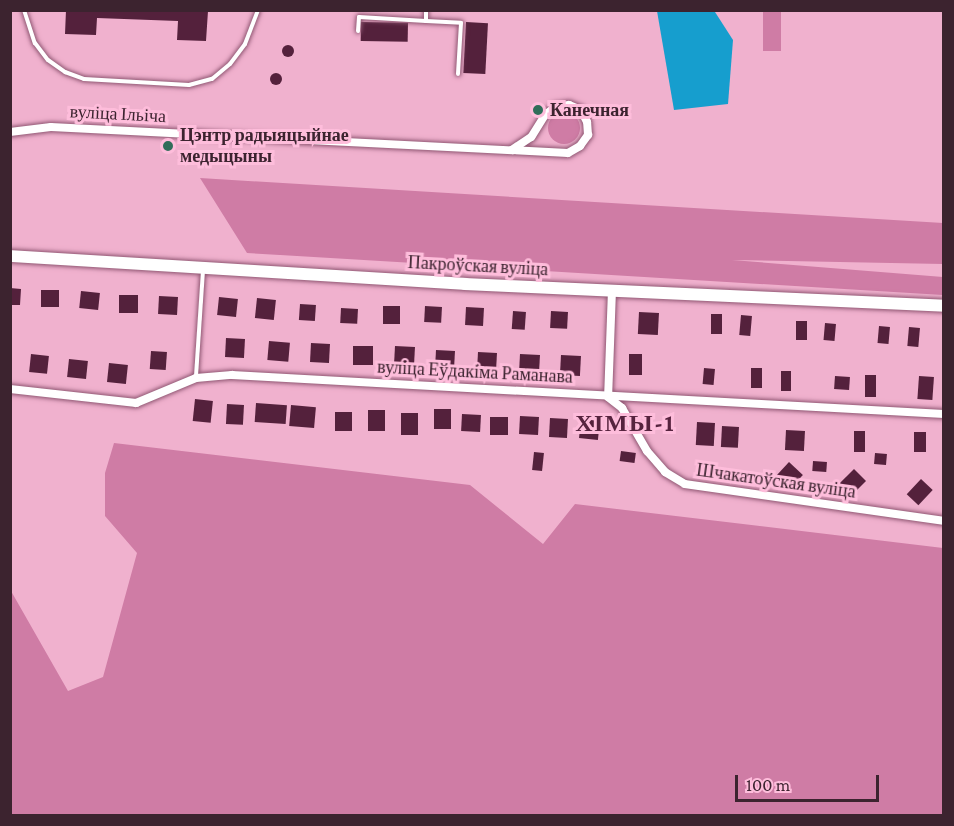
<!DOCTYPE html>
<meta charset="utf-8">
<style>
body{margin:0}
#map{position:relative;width:954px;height:826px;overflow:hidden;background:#f0b1ce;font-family:"Crimson Pro",serif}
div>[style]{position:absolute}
.green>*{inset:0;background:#cf7ca5;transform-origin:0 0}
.round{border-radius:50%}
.water>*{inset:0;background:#169ece}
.building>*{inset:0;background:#54213c;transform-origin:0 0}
.roads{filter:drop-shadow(0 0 2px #905773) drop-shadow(0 0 2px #905773)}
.lane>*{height:4px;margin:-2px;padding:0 2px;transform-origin:2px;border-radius:2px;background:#fff}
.street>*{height:8px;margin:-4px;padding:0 4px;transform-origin:4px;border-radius:4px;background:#fff}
.secondary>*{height:12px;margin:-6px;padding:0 6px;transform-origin:6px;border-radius:6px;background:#fff}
.dots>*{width:16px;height:16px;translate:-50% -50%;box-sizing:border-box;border:3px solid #febddb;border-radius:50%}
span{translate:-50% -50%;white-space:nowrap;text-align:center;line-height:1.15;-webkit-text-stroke:6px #febddb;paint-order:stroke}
.poi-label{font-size:18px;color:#3c232f;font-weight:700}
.left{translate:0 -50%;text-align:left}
.street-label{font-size:18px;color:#3c232f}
.district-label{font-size:24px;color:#56233e;font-weight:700;letter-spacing:1.5px}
.frame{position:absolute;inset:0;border:12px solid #3c232f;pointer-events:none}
.scale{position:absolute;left:735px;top:775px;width:144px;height:27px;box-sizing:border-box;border:3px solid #3c232f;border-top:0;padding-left:8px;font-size:18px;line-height:21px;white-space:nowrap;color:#3c232f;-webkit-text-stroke:4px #febddb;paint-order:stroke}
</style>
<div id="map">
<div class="green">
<div style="left:763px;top:11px;width:18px;height:40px"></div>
<div class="round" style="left:548px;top:112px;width:32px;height:32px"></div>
<div style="clip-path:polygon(200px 178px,943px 223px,943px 264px,732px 260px,943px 277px,943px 295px,247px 253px)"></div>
<div style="clip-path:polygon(114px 443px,470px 485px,543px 544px,575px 504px,943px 548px,943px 815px,11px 815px,11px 591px,68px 691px,103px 677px,137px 553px,105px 516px,105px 473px)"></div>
</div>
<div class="water">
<div style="clip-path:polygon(703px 11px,715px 12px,733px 40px,728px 104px,674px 110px,657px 11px)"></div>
</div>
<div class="building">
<div style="clip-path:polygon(66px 10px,208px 11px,206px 41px,177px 40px,178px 21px,97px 18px,96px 35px,65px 34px)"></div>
<div style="left:361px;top:22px;width:47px;height:19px;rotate:1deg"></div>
<div style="left:466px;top:22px;width:22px;height:51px;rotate:3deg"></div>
<div class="round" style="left:282px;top:45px;width:12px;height:12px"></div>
<div class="round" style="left:270px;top:73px;width:12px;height:12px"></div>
<div style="clip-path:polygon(10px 288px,21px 289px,20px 305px,10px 305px)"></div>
<div style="left:41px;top:290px;width:18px;height:17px"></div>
<div style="left:81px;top:291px;width:19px;height:17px;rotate:6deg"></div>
<div style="left:119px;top:295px;width:19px;height:18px"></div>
<div style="left:159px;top:296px;width:19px;height:18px;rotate:3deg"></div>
<div style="left:219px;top:297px;width:19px;height:18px;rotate:6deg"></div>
<div style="left:257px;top:298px;width:19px;height:20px;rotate:6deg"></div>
<div style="left:300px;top:304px;width:16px;height:16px;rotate:4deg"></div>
<div style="left:383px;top:306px;width:17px;height:18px"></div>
<div style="left:425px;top:306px;width:17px;height:16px;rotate:3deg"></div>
<div style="left:466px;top:307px;width:18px;height:18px;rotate:3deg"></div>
<div style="left:341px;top:308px;width:17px;height:15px;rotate:3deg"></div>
<div style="left:513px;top:311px;width:13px;height:18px;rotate:4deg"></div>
<div style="left:551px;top:311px;width:17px;height:17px;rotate:3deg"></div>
<div style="left:639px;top:312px;width:20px;height:22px;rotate:3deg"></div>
<div style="left:711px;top:314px;width:11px;height:20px"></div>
<div style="left:741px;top:315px;width:11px;height:20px;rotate:5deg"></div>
<div style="left:796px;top:321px;width:11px;height:19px"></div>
<div style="left:825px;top:323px;width:11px;height:17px;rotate:5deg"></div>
<div style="left:879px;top:326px;width:11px;height:17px;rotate:5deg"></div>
<div style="left:909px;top:327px;width:11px;height:19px;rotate:5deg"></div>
<div style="left:226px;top:338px;width:19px;height:19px;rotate:3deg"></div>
<div style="left:269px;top:341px;width:21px;height:19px;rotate:5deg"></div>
<div style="left:311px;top:343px;width:19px;height:19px;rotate:3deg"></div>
<div style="left:353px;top:346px;width:20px;height:19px"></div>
<div style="left:395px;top:346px;width:20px;height:21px;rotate:3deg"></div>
<div style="left:436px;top:350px;width:19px;height:18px;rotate:3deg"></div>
<div style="left:151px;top:351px;width:16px;height:18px;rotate:4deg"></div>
<div style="left:478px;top:352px;width:19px;height:19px;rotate:3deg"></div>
<div style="left:31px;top:354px;width:18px;height:18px;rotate:6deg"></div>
<div style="left:520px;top:354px;width:20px;height:18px;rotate:3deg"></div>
<div style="left:642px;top:354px;width:21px;height:13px;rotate:90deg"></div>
<div style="left:561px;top:355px;width:20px;height:20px;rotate:3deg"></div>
<div style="left:69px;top:359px;width:19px;height:18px;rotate:6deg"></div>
<div style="left:109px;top:363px;width:19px;height:19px;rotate:6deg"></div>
<div style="left:704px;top:368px;width:11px;height:16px;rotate:5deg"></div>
<div style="left:751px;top:368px;width:11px;height:20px"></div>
<div style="left:781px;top:371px;width:10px;height:20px"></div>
<div style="left:865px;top:375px;width:11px;height:22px"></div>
<div style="left:835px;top:376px;width:15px;height:13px;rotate:4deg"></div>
<div style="left:919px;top:376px;width:15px;height:23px;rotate:4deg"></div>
<div style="left:195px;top:399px;width:18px;height:22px;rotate:6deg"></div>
<div style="left:256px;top:403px;width:31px;height:19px;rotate:4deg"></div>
<div style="left:227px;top:404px;width:17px;height:20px;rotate:3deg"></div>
<div style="left:291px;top:405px;width:25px;height:21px;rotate:5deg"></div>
<div style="left:434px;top:409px;width:17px;height:20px"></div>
<div style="left:368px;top:410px;width:17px;height:21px"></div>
<div style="left:335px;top:412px;width:17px;height:19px"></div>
<div style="left:401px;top:413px;width:17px;height:22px"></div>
<div style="left:462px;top:414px;width:19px;height:17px;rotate:3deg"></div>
<div style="left:520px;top:416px;width:19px;height:18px;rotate:3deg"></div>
<div style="left:490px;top:417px;width:18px;height:18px"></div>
<div style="left:550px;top:418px;width:18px;height:19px;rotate:3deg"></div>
<div style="left:581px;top:419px;width:19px;height:19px;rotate:6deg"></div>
<div style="left:697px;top:422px;width:18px;height:23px;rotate:3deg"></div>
<div style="left:722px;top:426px;width:17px;height:21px;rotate:3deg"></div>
<div style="left:786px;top:430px;width:19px;height:20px;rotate:3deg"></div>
<div style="left:854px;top:431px;width:11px;height:21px"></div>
<div style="left:914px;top:432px;width:12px;height:20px"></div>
<div style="left:621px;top:451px;width:15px;height:10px;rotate:8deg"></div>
<div style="left:534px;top:452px;width:10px;height:18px;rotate:6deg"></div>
<div style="left:875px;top:453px;width:12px;height:11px;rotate:5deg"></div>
<div style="left:813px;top:461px;width:14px;height:10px;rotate:4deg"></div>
<div style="left:789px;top:462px;width:19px;height:18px;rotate:43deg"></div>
<div style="left:854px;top:469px;width:17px;height:22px;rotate:45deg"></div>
<div style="left:921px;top:479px;width:16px;height:21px;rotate:43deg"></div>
</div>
<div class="roads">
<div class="lane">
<div style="left:24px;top:10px;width:35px;rotate:72deg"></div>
<div style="left:35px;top:43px;width:21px;rotate:53deg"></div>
<div style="left:48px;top:60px;width:21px;rotate:35deg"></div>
<div style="left:65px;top:72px;width:20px;rotate:20deg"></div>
<div style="left:84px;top:79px;width:105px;rotate:3.3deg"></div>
<div style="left:189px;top:85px;width:24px;rotate:-15deg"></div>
<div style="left:212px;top:79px;width:23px;rotate:-40deg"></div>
<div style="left:230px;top:64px;width:25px;rotate:-53deg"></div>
<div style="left:245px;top:44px;width:36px;rotate:-69deg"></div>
<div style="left:426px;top:10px;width:11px;rotate:90deg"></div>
<div style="left:426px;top:21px;width:35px;rotate:3deg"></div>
<div style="left:461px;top:23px;width:51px;rotate:93.4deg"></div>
<div style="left:358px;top:31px;width:14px;rotate:-86deg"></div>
<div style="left:359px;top:17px;width:67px;rotate:3.4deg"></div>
<div style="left:196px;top:376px;width:106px;rotate:-86.2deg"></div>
</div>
<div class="street">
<div style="left:10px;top:132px;width:41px;rotate:-7deg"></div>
<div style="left:51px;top:127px;width:462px;rotate:2.9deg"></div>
<div style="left:512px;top:150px;width:56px;rotate:3.1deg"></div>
<div style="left:568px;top:153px;width:14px;rotate:-30deg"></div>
<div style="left:580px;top:146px;width:14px;rotate:-54deg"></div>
<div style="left:588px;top:135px;width:13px;rotate:-94deg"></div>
<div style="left:587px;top:122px;width:13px;rotate:-117deg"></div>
<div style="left:581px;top:110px;width:13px;rotate:-157deg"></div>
<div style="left:569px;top:105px;width:14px;rotate:172deg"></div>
<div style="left:555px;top:107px;width:13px;rotate:141deg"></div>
<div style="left:545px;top:115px;width:26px;rotate:122deg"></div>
<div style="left:531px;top:137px;width:23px;rotate:146deg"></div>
<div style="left:612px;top:290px;width:107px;rotate:92.1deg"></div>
<div style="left:608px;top:397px;width:18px;rotate:38deg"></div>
<div style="left:622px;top:408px;width:50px;rotate:59.8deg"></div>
<div style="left:647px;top:451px;width:28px;rotate:49deg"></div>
<div style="left:665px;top:472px;width:23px;rotate:31deg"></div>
<div style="left:685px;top:484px;width:262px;rotate:8.1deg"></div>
<div style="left:10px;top:389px;width:127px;rotate:6.3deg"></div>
<div style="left:136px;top:403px;width:65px;rotate:-22.6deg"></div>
<div style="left:196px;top:378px;width:36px;rotate:-5deg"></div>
<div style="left:232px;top:375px;width:713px;rotate:3.14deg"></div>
</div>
<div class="secondary">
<div style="left:10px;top:256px;width:456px;rotate:3.5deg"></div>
<div style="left:465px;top:284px;width:480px;rotate:2.6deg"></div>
</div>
</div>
<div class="dots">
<div style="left:538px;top:110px;background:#306d59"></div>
<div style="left:168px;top:146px;background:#306d59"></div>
</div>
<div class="poi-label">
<span class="left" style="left:550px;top:110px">Канечная</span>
<span class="left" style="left:180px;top:146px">Цэнтр радыяцыйнае<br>медыцыны</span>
</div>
<div class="street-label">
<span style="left:118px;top:114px;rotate:3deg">вуліца Ільіча</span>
<span style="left:478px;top:266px;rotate:3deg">Пакроўская вуліца</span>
<span style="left:475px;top:372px;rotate:3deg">вуліца Еўдакіма Раманава</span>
<span style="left:776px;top:481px;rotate:8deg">Шчакатоўская вуліца</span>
</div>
<div class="district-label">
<span style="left:625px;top:423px">ХІМЫ-1</span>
</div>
<div class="frame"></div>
<div class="scale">100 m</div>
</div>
